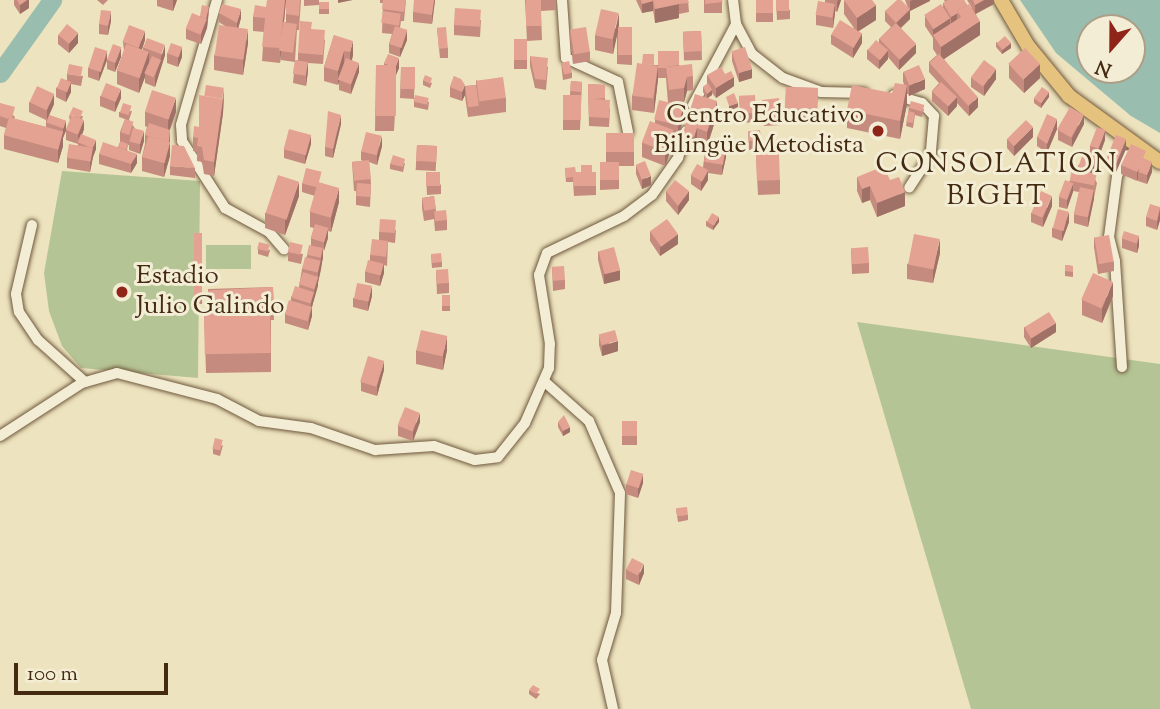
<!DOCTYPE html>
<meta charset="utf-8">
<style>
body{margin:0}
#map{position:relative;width:1160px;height:709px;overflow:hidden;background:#ede3be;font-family:"Sorts Mill Goudy",serif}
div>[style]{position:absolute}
.green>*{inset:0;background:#b5c494;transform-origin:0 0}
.water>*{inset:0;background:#99beaf}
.river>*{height:19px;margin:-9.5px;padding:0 9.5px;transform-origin:9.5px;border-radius:9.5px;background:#99beaf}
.roads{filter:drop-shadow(0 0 2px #6f583d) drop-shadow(0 0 2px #6f583d)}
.minor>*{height:10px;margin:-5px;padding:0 5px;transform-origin:5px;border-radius:5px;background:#f3edd5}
.major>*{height:14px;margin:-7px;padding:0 7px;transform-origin:7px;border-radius:7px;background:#e6c27f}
.wall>*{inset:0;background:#c48b7e;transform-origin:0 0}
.shaded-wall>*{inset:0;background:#a07167}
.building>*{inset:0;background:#e4a293;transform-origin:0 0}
.dots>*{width:19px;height:19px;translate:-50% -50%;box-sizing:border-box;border:4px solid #f3edd5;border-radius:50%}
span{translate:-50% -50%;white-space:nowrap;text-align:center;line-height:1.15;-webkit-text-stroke:6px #f3edd5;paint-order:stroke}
.poi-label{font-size:26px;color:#452a12}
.right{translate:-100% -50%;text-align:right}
.left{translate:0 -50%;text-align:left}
.neighbourhood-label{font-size:28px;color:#452a12;letter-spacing:2px}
.north{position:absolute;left:1076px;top:14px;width:70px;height:70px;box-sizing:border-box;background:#f3edd5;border:2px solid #ad9f87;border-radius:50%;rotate:201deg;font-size:19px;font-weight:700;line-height:28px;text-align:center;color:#452a12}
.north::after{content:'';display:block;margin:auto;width:24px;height:32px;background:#8f2418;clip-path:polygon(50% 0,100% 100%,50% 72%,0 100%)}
.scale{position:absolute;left:14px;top:663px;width:154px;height:32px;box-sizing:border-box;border:4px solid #452a12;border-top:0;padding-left:9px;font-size:21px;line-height:24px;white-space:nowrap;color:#452a12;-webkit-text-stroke:5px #f3edd5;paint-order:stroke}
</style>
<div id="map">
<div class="green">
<div style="clip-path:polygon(62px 171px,200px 181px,198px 378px,81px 368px,62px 346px,49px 311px,44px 273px)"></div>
<div style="left:251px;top:245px;width:24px;height:45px;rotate:90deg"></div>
<div style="clip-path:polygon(857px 322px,1160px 364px,1160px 709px,971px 709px)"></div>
</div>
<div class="water">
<div style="clip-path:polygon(evenodd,1020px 0,1160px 0,1160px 133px,1131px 116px,1056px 53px,1020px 0,1090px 28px,1132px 28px,1132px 70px,1090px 70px,1090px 28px)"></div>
</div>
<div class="river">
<div style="left:0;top:73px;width:90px;rotate:-54.5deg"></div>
</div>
<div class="roads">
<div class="minor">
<div style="left:217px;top:0;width:130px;rotate:106.1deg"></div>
<div style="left:181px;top:125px;width:16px;rotate:86deg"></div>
<div style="left:182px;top:141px;width:80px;rotate:57.3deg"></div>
<div style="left:225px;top:208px;width:50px;rotate:28.6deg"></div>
<div style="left:269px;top:232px;width:23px;rotate:49deg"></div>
<div style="left:562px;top:0;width:58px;rotate:86.1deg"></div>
<div style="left:566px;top:58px;width:57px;rotate:24.8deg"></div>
<div style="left:618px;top:82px;width:51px;rotate:78.7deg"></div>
<div style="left:736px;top:24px;width:34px;rotate:62deg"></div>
<div style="left:752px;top:54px;width:39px;rotate:38deg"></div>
<div style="left:783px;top:78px;width:40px;rotate:20.2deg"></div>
<div style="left:821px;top:92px;width:43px;rotate:1.3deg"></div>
<div style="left:894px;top:95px;width:29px;rotate:16deg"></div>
<div style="left:922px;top:103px;width:18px;rotate:47deg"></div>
<div style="left:934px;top:116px;width:38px;rotate:95deg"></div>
<div style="left:931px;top:154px;width:40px;rotate:122.9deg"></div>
<div style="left:693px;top:105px;width:92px;rotate:-62deg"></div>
<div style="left:736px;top:24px;width:24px;rotate:-97deg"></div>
<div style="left:32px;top:225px;width:71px;rotate:103.1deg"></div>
<div style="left:16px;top:294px;width:18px;rotate:81deg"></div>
<div style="left:19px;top:312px;width:34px;rotate:56deg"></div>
<div style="left:38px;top:340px;width:63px;rotate:41.8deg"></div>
<div style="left:1122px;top:367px;width:106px;rotate:-93.8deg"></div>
<div style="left:1115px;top:261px;width:25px;rotate:-104deg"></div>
<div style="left:1109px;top:237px;width:62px;rotate:-82.5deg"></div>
<div style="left:1117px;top:176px;width:23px;rotate:-65deg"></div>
<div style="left:545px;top:382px;width:59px;rotate:41.6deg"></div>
<div style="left:589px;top:421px;width:78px;rotate:66.7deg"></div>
<div style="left:620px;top:493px;width:120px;rotate:91.9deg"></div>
<div style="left:616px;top:613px;width:49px;rotate:106.6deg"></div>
<div style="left:602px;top:660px;width:50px;rotate:77.3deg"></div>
<div style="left:0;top:436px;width:98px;rotate:-32.9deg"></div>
<div style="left:82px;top:383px;width:36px;rotate:-16deg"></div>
<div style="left:117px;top:373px;width:103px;rotate:14.6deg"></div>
<div style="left:217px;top:399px;width:47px;rotate:27.6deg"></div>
<div style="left:259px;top:421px;width:52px;rotate:7.7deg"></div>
<div style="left:311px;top:428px;width:68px;rotate:19deg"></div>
<div style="left:375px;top:450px;width:59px;rotate:-3.9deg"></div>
<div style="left:434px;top:446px;width:43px;rotate:18.9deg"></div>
<div style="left:475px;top:460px;width:23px;rotate:-7deg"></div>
<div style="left:498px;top:457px;width:43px;rotate:-51.5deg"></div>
<div style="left:525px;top:423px;width:60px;rotate:-66.4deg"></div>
<div style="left:549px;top:368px;width:24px;rotate:-88deg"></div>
<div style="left:550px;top:344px;width:70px;rotate:-99.1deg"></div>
<div style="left:539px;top:275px;width:23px;rotate:-70deg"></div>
<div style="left:547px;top:253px;width:85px;rotate:-25.7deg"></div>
<div style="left:624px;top:216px;width:35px;rotate:-37deg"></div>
<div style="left:652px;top:195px;width:45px;rotate:-54.9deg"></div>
<div style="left:678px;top:158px;width:28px;rotate:-73deg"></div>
</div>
<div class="major">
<div style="left:1001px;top:0;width:53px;rotate:59.6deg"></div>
<div style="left:1028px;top:46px;width:65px;rotate:50.6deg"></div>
<div style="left:1069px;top:96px;width:112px;rotate:36deg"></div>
</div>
</div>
<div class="wall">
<div style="clip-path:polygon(14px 0,29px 0,29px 8px,20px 14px,14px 5px)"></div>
<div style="clip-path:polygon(97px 0,108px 0,103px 5px)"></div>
<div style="clip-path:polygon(157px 0,177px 0,173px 11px,157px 6px)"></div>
<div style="clip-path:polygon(286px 0,284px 22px,286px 22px,286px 0,301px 0,299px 30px,297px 30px,295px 61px,298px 60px,298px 53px,312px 29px,325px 40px,323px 64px,308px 63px,308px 71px,306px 86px,293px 83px,295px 62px,281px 60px,281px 52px,280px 63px,262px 61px,264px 32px,253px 31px,253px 17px,266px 7px)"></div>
<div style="clip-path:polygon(304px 0,319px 0,319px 5px,304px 6px)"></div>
<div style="clip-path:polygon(380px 0,406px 0,404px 21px,401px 21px,400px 28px,407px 40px,400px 57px,389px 53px,389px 44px,392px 34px,382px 33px,383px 3px,380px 3px)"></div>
<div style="clip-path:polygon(435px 0,432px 24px,413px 22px,413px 12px)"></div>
<div style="clip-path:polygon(525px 0,556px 0,556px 10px,541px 11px,542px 40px,527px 41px)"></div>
<div style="clip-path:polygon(636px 0,688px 0,689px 12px,679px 14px,679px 18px,655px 23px,653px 10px,642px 13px)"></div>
<div style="left:704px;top:0;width:18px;height:13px"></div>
<div style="left:756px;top:0;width:17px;height:22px"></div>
<div style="clip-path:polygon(776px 0,790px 10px,790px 19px,777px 20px)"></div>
<div style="clip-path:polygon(825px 0,841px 0,837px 12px,835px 11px,833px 28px,816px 25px,816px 15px,825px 3px)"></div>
<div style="clip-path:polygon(844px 0,876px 20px,859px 31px,862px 43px,853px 58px,831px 44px,831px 35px,854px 28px,844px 14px)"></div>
<div style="clip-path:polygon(905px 0,930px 0,910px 11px,910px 19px,901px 28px,916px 53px,899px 70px,888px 57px,888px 59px,879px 69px,867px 59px,867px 50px,879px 43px,879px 39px,891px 27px,885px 21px,885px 11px,908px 8px)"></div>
<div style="clip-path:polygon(944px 0,964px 0,967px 5px,972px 8px,967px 0,994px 0,994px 4px,976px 14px,980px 35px,944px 59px,978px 107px,969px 116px,957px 103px,957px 106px,948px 116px,932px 101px,932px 91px,939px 83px,929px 72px,929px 62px,937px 55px,933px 49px,933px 38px,925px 26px,925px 16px,943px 7px,943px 3px,945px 2px)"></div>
<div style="left:319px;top:2px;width:10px;height:12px"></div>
<div style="clip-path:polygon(209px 12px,207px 28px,201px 44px,186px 39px,186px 29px,200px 16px)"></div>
<div style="clip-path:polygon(219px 13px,241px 18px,238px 28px,248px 43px,243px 75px,214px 70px,214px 56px,225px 26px,219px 22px)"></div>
<div style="clip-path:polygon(481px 20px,480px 37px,454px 35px,454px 25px)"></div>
<div style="clip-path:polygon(111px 21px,108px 35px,99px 34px,99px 24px)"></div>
<div style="clip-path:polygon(619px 27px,632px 27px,632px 65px,617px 64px,617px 33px,613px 54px,595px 50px,595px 35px)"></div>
<div style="clip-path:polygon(437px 28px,448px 48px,448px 58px,440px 58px)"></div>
<div style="clip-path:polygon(570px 29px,590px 52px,590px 61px,573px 64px,570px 39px)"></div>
<div style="left:701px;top:31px;width:29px;height:18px;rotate:88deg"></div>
<div style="clip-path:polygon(58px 35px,78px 43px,69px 53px,58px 44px)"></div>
<div style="clip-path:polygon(334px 35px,353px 55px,352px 60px,359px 72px,351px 94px,339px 90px,339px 83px,338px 85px,324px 81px,324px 67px)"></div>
<div style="left:514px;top:39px;width:13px;height:30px"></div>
<div style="clip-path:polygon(145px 40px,142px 50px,143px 50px,143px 47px,165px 55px,155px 87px,145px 83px,145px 77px,139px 93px,117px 84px,117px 70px,124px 51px,123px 42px)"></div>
<div style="clip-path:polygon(996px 42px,1011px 48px,1002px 54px,996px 47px)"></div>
<div style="clip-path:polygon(732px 51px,752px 78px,739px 82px,732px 61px)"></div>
<div style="clip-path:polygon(167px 53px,182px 57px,178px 67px,167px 63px)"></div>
<div style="clip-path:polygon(530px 56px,548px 67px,546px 90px,535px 88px,530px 66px)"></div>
<div style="clip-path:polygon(121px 57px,115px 72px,107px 69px,107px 60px)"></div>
<div style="clip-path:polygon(107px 60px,99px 81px,88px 77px,88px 68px)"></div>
<div style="clip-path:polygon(384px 63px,399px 68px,396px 75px,394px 131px,375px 131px,376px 65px,384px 65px)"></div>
<div style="clip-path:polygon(561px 63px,572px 73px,572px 78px,563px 80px)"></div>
<div style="clip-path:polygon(642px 64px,654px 65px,679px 65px,693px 76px,693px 90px,687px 91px,684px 102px,672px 104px,683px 120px,678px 140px,673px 138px,673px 144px,665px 166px,642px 157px,642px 143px,655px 123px,655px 120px,668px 103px,666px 78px,658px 78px,654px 113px,632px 110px,632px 96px)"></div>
<div style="clip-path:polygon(1009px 64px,1040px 78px,1024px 93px,1009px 78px)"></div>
<div style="clip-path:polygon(401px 67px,415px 67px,414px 98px,429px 102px,428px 110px,414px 107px,414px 99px,400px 98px)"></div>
<div style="clip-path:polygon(903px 72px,925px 89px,909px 96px,907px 92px,907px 104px,900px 139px,847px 128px,847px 110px,892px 93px,904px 85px,903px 81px)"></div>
<div style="clip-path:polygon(67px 74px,83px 76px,81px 86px,71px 84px,71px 92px,66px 102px,56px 97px,56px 88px,67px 80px)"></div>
<div style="clip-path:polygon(725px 74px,734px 86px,716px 98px,712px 93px,712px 95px,708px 98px,717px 115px,708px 144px,726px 157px,722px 175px,708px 173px,708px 180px,701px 191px,691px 184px,691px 175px,703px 167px,706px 145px,697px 143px,694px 151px,683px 147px,683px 133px,706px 97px,703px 92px,703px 87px,707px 84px,707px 75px)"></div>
<div style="clip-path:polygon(454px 76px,465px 95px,462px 101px,450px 97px,450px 87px)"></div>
<div style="clip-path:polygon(971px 78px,996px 79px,984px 96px,971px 87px)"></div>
<div style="clip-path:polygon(423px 80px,432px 83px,430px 88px,423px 85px)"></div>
<div style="clip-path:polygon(476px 80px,506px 98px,506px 112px,468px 117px,465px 96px,465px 86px,476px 85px)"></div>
<div style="clip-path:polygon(571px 81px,582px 82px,580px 130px,563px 130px,563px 95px,570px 95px)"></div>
<div style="clip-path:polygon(588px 84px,605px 85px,605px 100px,610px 109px,609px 127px,589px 126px)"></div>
<div style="left:786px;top:87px;width:32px;height:36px;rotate:2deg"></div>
<div style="clip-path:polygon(100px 96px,121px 98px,115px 112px,100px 106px)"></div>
<div style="clip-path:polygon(739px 96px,756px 113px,756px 122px,741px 123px)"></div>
<div style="clip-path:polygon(1049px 97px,1041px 108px,1034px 103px,1034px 98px)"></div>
<div style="clip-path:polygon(224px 98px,223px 113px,214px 176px,204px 174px,202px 162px,197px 161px,197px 152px,193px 151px,193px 137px)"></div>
<div style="clip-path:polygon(762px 100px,781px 115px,781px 125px,764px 126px)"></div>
<div style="clip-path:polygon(29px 102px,54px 104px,49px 115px,66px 121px,63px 138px,63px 146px,58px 163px,4px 149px,4px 135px,6px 128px,0 126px,0 103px,15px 117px,14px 119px,46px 127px,46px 120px,29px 112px)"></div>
<div style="clip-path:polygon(909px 108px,924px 109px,922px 117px,915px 115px,913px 128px,906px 126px)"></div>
<div style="clip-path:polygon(132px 111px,129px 120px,144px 141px,140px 154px,129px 150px,129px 145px,128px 145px,127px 150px,137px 163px,131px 173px,99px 164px,99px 154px,118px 147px,120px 142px,120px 132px,125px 119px,119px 117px,119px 112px)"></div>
<div style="clip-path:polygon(145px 112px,176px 112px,170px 130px,170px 156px,164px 177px,142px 171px,142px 157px,145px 144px,145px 135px,147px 127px,145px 126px)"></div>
<div style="clip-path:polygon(69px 116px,83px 116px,82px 119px,84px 129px,82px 135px,96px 149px,93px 157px,90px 172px,67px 168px,67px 158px,78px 145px,78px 144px,66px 140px,66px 130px,70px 121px)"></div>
<div style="clip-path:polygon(341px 124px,333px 158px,325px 156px,325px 147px)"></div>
<div style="clip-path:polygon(1084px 124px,1072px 147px,1058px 140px,1058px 130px)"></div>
<div style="clip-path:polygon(1057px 129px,1047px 153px,1037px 146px,1037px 137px)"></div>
<div style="clip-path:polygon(748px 131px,761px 140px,761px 149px,749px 150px)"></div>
<div style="clip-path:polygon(634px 133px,634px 166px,619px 166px,619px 189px,600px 190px,600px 162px,606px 162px,606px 134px)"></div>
<div style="clip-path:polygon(1033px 137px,1014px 156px,1007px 148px,1007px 139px)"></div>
<div style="clip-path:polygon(1105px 140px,1098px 159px,1096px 158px,1096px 164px,1092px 173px,1097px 183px,1088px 227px,1074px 223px,1074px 214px,1079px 192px,1073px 191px,1067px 209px,1059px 207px,1059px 197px,1077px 170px,1077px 167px,1090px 152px,1090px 146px)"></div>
<div style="clip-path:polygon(311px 144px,305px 164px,284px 158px,284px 149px)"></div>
<div style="left:417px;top:145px;width:20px;height:25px;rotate:3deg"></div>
<div style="clip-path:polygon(382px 146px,377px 165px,369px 162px,371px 184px,370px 207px,356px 205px,356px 191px,354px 191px,352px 162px,363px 161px,361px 160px,361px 151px)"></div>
<div style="clip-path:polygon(1126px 149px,1116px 172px,1106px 168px,1106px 159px)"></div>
<div style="clip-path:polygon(756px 155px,780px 180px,780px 194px,758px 195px)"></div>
<div style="clip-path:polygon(405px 163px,403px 172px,390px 169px,390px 164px)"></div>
<div style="clip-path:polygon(636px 165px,651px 185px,642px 189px,636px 174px)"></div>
<div style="clip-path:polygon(1121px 165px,1152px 172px,1147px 184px,1138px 181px,1138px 179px,1137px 181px,1121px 174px)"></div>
<div style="clip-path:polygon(170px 166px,195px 168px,195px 178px,170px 175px)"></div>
<div style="clip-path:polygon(565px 168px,576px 173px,596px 172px,596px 195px,574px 196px,573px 182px,566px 182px)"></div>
<div style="clip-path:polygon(426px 172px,441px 185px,441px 194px,427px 195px)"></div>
<div style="clip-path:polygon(857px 177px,890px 180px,905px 206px,877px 217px,870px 200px,862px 203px,857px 191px)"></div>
<div style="clip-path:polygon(302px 183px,322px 183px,339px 202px,331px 232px,328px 231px,328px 238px,323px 251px,321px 270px,314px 298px,312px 307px,312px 316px,308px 330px,285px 323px,285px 314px,291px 301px,291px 297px,299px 287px,302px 269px,311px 245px,311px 238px,314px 228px,310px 227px,310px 212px,315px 196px,302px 192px)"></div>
<div style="clip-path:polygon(666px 191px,689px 200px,678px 215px,666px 201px)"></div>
<div style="clip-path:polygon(299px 196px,285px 235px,265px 228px,265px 213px)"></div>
<div style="clip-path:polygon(434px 196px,436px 211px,447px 220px,447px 230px,435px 231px,434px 219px,424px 221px,422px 208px,422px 198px)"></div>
<div style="clip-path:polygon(1052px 206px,1043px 227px,1031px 222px,1031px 213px)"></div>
<div style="clip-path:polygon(1160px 207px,1160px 220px,1157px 230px,1146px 226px,1146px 217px)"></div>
<div style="clip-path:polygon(706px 221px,719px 222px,713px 230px,706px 226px)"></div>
<div style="clip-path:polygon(1069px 222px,1062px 241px,1052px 237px,1052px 228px)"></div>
<div style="clip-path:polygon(396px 230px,395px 243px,388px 242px,387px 266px,384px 265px,384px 273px,380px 286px,365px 282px,365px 272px,370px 260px,370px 255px,379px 240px,379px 232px)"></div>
<div style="clip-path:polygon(650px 231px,678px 244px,660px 256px,650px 241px)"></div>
<div style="left:194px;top:233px;width:8px;height:71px"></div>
<div style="clip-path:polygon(1139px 236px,1139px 246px,1137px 253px,1122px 248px,1122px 239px)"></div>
<div style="clip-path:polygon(1094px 237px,1114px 262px,1114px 271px,1098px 274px,1094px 247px)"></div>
<div style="clip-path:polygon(851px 248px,869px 263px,869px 273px,852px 274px)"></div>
<div style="clip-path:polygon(258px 249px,270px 250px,268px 257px,258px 254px)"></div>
<div style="clip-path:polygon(598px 251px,620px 280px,604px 284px,598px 260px)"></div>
<div style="clip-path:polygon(288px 252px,303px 254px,301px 264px,288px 261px)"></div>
<div style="clip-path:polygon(940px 253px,933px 283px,907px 279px,907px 264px)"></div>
<div style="clip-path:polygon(431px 254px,442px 262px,442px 267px,432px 268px)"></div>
<div style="clip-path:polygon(1065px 265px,1073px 266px,1073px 277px,1065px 276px)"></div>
<div style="clip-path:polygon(552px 267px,565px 280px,565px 289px,553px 291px)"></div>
<div style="clip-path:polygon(436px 271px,449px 283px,449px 293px,437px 294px)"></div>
<div style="clip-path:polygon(273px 287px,274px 320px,271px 320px,271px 372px,206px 373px,204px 310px,208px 310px,208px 289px)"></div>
<div style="left:442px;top:295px;width:8px;height:16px"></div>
<div style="clip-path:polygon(372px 296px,368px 311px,353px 307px,353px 298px)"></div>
<div style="clip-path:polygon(1113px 296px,1102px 323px,1082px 315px,1082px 300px)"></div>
<div style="clip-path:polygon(1024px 327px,1056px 332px,1031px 348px,1024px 337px)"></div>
<div style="clip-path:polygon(599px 335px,618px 351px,602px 356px,599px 345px)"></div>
<div style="clip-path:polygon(416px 350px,447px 350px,443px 370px,416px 364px)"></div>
<div style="clip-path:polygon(384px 370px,377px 396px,361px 391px,361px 382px)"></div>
<div style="left:622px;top:421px;width:15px;height:24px"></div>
<div style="clip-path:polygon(420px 422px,413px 441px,398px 436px,398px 426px)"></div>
<div style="clip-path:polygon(558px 422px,570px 432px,563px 436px,558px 427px)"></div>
<div style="clip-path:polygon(223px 445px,220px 456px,213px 454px,213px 449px)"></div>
<div style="clip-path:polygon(643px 483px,638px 498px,626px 494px,626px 484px)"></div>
<div style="clip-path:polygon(676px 509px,688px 515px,688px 520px,678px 522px)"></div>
<div style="clip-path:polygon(626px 569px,644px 573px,639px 585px,626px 579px)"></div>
<div style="clip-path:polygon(529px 690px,540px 694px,536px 699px,529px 694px)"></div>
</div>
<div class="shaded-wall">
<div style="clip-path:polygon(27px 0,29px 0,29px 8px,20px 14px,20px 5px)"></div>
<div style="clip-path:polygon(173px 0,177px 0,173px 11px)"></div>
<div style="clip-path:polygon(285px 0,286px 0,280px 63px,280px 48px)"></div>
<div style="clip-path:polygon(338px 0,353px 0,338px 3px)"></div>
<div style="clip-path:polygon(434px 0,435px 0,432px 24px,432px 15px)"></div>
<div style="clip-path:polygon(838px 0,841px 0,837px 12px,837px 2px)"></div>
<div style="clip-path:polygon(913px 0,930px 0,930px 1px,910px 11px,910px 19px,896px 32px,896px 23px,910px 10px,910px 1px)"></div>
<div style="clip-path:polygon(984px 0,994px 0,994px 4px,975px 14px,975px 5px)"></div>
<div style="clip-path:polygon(653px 1px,653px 11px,642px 13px,642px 4px)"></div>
<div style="clip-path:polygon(679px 4px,679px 18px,655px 23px,655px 9px)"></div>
<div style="clip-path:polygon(835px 4px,835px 14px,833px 28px,833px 18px)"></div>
<div style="clip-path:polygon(876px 5px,876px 20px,857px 32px,857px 18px)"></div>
<div style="clip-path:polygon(209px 7px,207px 28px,201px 44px,201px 35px)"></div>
<div style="clip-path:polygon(241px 9px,241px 18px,237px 33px,237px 23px)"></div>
<div style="clip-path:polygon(111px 11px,111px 21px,108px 35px,108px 26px)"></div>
<div style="clip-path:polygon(619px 13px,619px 27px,613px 54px,613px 40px)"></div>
<div style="clip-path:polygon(957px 13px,957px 23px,951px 26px,951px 17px)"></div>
<div style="clip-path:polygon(950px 18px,950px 28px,933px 35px,933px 29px)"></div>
<div style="clip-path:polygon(980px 21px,980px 35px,941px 61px,941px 47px)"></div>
<div style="clip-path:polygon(248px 29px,248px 43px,243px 75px,243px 61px)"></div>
<div style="clip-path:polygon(407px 30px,407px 40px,400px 57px,400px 48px)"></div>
<div style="clip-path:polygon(145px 31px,145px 40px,139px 57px,139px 47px)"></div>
<div style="clip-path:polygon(78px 33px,78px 43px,69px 53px,69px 44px)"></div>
<div style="clip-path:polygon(862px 33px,862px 43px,853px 58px,853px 48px)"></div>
<div style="clip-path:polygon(353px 41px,353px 55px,350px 67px,350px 52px)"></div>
<div style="clip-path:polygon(1011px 43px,1011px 48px,1002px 54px,1002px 50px)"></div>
<div style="clip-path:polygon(916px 44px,916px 53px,899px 70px,899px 60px)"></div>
<div style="clip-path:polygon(165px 45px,165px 55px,155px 87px,155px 77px)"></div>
<div style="clip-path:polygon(121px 47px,121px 57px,115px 72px,115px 63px)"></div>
<div style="clip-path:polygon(182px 47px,182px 57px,178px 67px,178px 57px)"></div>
<div style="clip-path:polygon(888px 50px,888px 59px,879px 69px,879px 60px)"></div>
<div style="clip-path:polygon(107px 51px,107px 60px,99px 81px,99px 72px)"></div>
<div style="clip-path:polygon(344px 51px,344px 65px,338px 85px,338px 71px)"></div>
<div style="clip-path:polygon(149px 52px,149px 66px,145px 74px,145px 77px,139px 93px,139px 79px)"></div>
<div style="clip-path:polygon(399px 58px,399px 68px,396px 75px,394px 131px,395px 68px)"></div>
<div style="clip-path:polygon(308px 62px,308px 71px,306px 86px,306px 76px)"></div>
<div style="clip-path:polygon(359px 63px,359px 72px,351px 94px,351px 85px)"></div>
<div style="clip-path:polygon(1040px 64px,1040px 78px,1024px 93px,1024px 79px)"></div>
<div style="clip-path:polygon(658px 66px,658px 80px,654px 113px,654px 99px)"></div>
<div style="clip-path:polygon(752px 69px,752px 78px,739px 82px,739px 73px)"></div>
<div style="clip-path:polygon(996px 69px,996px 79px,984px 96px,984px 86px)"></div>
<div style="clip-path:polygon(687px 77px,687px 91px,684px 102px,684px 88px)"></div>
<div style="clip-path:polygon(734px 77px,734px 86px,716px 98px,716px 88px)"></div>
<div style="clip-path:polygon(925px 79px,925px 89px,909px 96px,909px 86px)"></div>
<div style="clip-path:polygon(71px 82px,71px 92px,66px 102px,66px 93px)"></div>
<div style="clip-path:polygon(465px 85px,465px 95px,462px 101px,462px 92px)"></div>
<div style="clip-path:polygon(907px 85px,907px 104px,900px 139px,900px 121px)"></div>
<div style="clip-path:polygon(224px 88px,223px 113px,214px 176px,214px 162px)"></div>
<div style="clip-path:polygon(121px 89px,121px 98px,115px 112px,115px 102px)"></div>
<div style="clip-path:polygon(712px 90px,712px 95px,707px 98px,707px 94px)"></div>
<div style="clip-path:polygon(1049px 92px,1049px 97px,1041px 108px,1041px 103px)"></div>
<div style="clip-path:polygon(54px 94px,54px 104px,47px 120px,47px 110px)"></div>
<div style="clip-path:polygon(957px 97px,957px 106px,948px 116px,948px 106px)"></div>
<div style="clip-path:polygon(978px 97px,978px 107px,969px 116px,969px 106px)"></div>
<div style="clip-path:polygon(176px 98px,176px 112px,168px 134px,168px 120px)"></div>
<div style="clip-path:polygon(717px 101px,717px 115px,707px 146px,707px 132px)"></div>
<div style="clip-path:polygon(738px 103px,738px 107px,729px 111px,729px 106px)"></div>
<div style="clip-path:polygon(683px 106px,683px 120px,678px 140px,678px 125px)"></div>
<div style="clip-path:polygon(341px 115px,341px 124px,333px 158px,333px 149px)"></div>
<div style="clip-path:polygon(1084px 115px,1084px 124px,1072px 147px,1072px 138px)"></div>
<div style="clip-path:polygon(1057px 119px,1057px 129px,1047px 153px,1047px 144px)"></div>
<div style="clip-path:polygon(84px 120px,84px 129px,79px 142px,78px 135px)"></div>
<div style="clip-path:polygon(66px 121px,66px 131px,63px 138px,63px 129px)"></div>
<div style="clip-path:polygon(1033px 127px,1033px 137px,1014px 156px,1014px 146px)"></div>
<div style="clip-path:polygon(697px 128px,697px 143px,694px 151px,694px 137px)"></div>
<div style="clip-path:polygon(170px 130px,170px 156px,164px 177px,164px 163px)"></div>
<div style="clip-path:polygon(673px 130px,673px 144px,665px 166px,665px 151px)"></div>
<div style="clip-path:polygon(1105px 130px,1105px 140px,1098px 159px,1098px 150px)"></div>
<div style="clip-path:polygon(63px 131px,63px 146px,58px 163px,58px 149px)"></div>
<div style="clip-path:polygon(144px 131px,144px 141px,140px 154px,140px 144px)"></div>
<div style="clip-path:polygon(311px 135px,311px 144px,305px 164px,305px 154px)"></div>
<div style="clip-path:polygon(382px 136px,382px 146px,377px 165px,377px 155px)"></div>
<div style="clip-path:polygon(1126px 139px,1126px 149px,1116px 172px,1116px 163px)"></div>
<div style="clip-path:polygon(96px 140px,96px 149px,93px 157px,93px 147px)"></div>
<div style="clip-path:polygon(726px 147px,726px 157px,722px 175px,722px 166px)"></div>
<div style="clip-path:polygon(93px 148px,93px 157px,90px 172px,90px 162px)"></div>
<div style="clip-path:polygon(137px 154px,137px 163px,131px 173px,131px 164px)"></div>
<div style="clip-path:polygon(1096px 154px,1096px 164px,1090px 181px,1090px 171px)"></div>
<div style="clip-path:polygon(1152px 162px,1152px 172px,1147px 184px,1147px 175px)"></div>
<div style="clip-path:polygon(1141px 166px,1138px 172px,1138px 179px,1137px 181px,1137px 172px)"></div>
<div style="clip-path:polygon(708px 170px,708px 180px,701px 191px,701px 181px)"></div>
<div style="clip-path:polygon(651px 176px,651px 185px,642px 189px,642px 180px)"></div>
<div style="clip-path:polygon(299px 182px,299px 196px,285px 235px,285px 221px)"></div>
<div style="clip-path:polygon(1073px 183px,1073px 192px,1067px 209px,1067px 200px)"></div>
<div style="clip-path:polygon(870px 186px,870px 200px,862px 203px,862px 189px)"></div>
<div style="clip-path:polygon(339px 188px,339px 202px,331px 232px,331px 218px)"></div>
<div style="clip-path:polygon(1094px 190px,1094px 199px,1088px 227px,1088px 217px)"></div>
<div style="clip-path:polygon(689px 191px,689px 200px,678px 215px,678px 206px)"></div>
<div style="clip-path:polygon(905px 192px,905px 206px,877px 217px,877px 203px)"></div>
<div style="clip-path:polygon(1052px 196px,1052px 206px,1043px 227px,1043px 218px)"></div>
<div style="clip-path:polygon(1160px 210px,1160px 220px,1157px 230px,1157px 221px)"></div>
<div style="clip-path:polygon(1069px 212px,1069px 222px,1062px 241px,1062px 231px)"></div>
<div style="clip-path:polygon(719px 217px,719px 222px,713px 230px,713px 226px)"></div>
<div style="clip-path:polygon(328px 228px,328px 238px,324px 251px,324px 242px)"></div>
<div style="clip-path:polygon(678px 234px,678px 244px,660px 256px,660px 247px)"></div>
<div style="clip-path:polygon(1139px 236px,1139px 246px,1137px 253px,1137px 244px)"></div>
<div style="clip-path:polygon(940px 239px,940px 253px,933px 283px,933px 269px)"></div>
<div style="clip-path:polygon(323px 248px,323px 258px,318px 283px,318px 273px)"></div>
<div style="clip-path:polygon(384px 264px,384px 273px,380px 286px,380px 276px)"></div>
<div style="clip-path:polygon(620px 270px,620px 280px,604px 284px,604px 274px)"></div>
<div style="clip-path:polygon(318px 277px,318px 286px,312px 307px,312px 316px,308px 330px,311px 303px)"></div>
<div style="clip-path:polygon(1113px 282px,1113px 296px,1102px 323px,1102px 309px)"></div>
<div style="clip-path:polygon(372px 286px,372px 296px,368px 311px,368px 301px)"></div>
<div style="clip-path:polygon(1056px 323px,1056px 332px,1031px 348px,1031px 338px)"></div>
<div style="clip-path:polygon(447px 336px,447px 350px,443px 370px,443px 356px)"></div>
<div style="clip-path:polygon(618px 341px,618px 351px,602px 356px,602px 346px)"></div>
<div style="clip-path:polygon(384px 361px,384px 370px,377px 396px,377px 386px)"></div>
<div style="clip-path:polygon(420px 413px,420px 422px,413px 441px,413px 432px)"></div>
<div style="clip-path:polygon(570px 427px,570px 432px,563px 436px,563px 431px)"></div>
<div style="clip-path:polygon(643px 474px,643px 483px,638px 498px,638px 488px)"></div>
<div style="clip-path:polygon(644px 564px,644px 573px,639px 585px,639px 575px)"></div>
</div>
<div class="building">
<div style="clip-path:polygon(17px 0,27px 0,20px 5px)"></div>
<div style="clip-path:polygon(267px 0,285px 0,280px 48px,262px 47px,265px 18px,253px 17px,255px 5px,266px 7px)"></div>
<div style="clip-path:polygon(286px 0,300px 0,299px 16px,286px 14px)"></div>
<div style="clip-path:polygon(383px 0,406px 0,404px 12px,382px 9px)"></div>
<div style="clip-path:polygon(414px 0,434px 0,432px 15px,413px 12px)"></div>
<div style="left:526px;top:0;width:15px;height:26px"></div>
<div style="clip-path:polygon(641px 0,652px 0,653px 1px,642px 4px)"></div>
<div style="clip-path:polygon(653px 0,678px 0,679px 4px,655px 9px)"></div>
<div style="clip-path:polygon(678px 0,688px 0,689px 3px,678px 4px)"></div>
<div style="clip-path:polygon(705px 0,722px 0,723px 2px,705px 4px)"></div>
<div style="left:756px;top:0;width:17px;height:13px"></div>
<div style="left:776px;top:0;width:13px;height:11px"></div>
<div style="clip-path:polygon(844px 0,872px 0,876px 5px,857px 18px)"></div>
<div style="clip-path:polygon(897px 0,901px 0,910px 9px,896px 23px,885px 11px)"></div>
<div style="clip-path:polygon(948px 0,964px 0,967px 5px,957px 11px,958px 13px,951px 17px,943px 3px)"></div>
<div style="clip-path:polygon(973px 0,984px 0,975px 5px)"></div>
<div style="left:818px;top:1px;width:17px;height:14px;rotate:10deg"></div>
<div style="left:319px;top:2px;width:10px;height:7px"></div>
<div style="clip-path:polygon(222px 4px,241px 9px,237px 23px,219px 13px)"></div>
<div style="left:941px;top:4px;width:17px;height:20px;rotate:57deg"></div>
<div style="clip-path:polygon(969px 4px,980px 21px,941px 47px,933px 35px,961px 17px,957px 11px)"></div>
<div style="clip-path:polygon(202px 5px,209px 7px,206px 19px,200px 16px)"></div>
<div style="left:455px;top:8px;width:26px;height:17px;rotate:4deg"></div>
<div style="left:601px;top:9px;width:18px;height:27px;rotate:13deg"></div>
<div style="clip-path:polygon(101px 10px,111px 11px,108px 26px,99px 24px)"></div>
<div style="left:383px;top:11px;width:18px;height:12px;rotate:9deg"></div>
<div style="left:192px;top:13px;width:16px;height:17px;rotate:22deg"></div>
<div style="left:840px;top:20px;width:26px;height:17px;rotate:31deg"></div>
<div style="clip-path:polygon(300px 21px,312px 22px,311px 29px,325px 30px,323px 55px,298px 53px)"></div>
<div style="left:283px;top:22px;width:14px;height:29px;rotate:8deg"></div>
<div style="left:896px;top:23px;width:29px;height:23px;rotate:46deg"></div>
<div style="left:67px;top:24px;width:14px;height:14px;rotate:39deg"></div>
<div style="left:129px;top:25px;width:17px;height:18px;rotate:21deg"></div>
<div style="left:219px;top:25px;width:29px;height:31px;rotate:8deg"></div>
<div style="left:395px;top:26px;width:13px;height:19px;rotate:18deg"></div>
<div style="left:446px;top:27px;width:21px;height:9px;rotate:85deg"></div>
<div style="left:586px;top:27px;width:25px;height:16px;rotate:81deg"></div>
<div style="left:618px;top:27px;width:14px;height:28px"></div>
<div style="left:701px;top:31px;width:20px;height:18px;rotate:87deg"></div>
<div style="clip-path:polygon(334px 35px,353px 41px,350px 52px,344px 51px,338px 71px,324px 67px)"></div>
<div style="left:1005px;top:36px;width:9px;height:11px;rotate:49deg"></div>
<div style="left:147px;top:38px;width:19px;height:10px;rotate:21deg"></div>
<div style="left:514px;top:39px;width:13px;height:21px"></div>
<div style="left:876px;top:40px;width:16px;height:13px;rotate:40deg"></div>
<div style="left:171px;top:43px;width:12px;height:11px;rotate:20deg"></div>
<div style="left:113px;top:44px;width:9px;height:17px;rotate:21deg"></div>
<div style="left:126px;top:44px;width:24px;height:28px;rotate:19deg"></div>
<div style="left:95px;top:47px;width:13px;height:22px;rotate:18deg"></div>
<div style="left:745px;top:47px;width:23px;height:14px;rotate:72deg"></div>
<div style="left:1025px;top:48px;width:22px;height:23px;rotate:47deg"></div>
<div style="clip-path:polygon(658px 51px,679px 51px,679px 65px,666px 67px,666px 68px,658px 68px)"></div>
<div style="clip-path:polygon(388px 54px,399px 58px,396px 66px,390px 65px,384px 63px)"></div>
<div style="clip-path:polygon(643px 54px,654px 54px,654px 65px,642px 64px)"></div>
<div style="left:939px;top:54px;width:58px;height:13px;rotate:48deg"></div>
<div style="left:152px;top:56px;width:10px;height:19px;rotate:24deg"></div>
<div style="clip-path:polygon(530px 56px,548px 58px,546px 80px,535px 79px)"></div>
<div style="left:346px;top:58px;width:14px;height:23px;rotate:21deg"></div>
<div style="left:295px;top:60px;width:13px;height:14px;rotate:9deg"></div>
<div style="left:984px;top:60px;width:15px;height:22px;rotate:37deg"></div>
<div style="left:569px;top:61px;width:12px;height:8px;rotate:76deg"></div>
<div style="left:637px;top:63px;width:21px;height:33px;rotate:8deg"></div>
<div style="left:69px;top:64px;width:14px;height:10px;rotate:12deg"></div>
<div style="clip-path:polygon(692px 64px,693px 76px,687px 77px,684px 88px,669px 90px,666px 67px)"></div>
<div style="left:376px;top:65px;width:20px;height:51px"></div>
<div style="left:919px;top:65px;width:15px;height:17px;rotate:67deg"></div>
<div style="left:401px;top:67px;width:14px;height:22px"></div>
<div style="clip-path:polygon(721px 67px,725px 74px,731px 71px,734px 77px,716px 88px,707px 75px)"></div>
<div style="clip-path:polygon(425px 75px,432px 78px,430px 84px,423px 80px)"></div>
<div style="clip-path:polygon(454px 76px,461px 79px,465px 85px,462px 92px,450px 87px)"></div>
<div style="left:503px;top:77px;width:21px;height:27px;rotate:82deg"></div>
<div style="left:61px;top:78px;width:11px;height:11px;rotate:22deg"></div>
<div style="left:571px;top:81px;width:11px;height:10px;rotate:5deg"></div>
<div style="left:941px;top:82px;width:22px;height:13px;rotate:43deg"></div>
<div style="left:106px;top:83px;width:16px;height:14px;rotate:22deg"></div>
<div style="clip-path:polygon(708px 83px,712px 90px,707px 94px,703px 87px)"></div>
<div style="clip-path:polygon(895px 83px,907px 85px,900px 121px,847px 110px,852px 85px,892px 93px)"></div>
<div style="clip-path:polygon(588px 84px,605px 85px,605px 98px,594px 99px,610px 100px,609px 118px,589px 117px)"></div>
<div style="left:206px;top:85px;width:18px;height:11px;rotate:9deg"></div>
<div style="left:476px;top:85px;width:21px;height:11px;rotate:82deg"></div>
<div style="left:37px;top:86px;width:19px;height:18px;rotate:25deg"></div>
<div style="left:786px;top:87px;width:32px;height:26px;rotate:2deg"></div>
<div style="left:1042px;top:87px;width:9px;height:14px;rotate:36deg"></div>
<div style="left:152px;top:90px;width:25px;height:23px;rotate:18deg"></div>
<div style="clip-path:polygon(734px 93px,738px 103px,729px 106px,726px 97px)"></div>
<div style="clip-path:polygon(695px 94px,717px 101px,707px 132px,697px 128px,694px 137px,683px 133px)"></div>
<div style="clip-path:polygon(199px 95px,223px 99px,214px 162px,204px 160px,202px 147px,197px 146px,198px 138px,193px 137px,194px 126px,199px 127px)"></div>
<div style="left:415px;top:95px;width:14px;height:7px;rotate:12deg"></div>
<div style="left:563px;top:95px;width:18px;height:25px"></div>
<div style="left:755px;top:95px;width:18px;height:16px;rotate:87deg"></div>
<div style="left:779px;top:98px;width:17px;height:17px;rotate:83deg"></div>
<div style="left:659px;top:100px;width:25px;height:20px;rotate:14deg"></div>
<div style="left:911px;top:101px;width:14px;height:7px;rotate:17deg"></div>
<div style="clip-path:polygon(0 103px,15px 107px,12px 118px,9px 117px,8px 119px,0 116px)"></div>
<div style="left:123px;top:103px;width:9px;height:10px;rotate:18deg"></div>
<div style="clip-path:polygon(73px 107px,83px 111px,80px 118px,72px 115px,72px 117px,69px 116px)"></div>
<div style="left:1070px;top:107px;width:16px;height:26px;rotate:30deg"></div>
<div style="clip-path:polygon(328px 111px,341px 115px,333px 149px,325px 147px)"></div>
<div style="clip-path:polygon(909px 111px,915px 113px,913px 123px,906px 122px)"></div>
<div style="clip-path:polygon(1047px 114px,1057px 119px,1047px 144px,1037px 137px)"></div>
<div style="left:49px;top:115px;width:18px;height:8px;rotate:19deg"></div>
<div style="left:72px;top:115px;width:13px;height:16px;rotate:23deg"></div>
<div style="left:9px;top:117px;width:56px;height:19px;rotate:15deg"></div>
<div style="left:125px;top:119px;width:9px;height:14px;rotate:18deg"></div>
<div style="left:1026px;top:120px;width:10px;height:27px;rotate:45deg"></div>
<div style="left:650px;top:121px;width:25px;height:23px;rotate:21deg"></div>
<div style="clip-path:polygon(149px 123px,170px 130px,169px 142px,145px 135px)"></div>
<div style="left:1097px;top:127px;width:9px;height:20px;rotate:21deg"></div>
<div style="left:133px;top:128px;width:11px;height:14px;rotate:15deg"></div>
<div style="left:289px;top:129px;width:23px;height:21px;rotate:15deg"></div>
<div style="left:760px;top:130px;width:10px;height:12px;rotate:84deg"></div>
<div style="left:366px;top:132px;width:16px;height:20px;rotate:14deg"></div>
<div style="left:634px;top:133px;width:19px;height:28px;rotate:90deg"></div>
<div style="left:81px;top:134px;width:16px;height:9px;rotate:22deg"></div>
<div style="left:1116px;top:135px;width:11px;height:26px;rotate:22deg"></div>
<div style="left:148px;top:136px;width:23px;height:22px;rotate:15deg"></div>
<div style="clip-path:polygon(121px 141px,128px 144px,126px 150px,118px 147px)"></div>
<div style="clip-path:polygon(103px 142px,137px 154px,131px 164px,99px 154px)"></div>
<div style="left:69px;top:144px;width:24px;height:14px;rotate:9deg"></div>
<div style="left:707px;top:144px;width:19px;height:18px;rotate:9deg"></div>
<div style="clip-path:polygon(1131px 144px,1146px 151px,1143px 158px,1152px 162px,1147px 175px,1138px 172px,1141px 166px,1137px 172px,1121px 165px)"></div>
<div style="clip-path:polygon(172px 145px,184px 146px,195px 168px,170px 166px)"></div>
<div style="left:417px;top:145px;width:20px;height:16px;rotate:3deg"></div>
<div style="left:1084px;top:150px;width:13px;height:18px;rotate:18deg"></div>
<div style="left:779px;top:154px;width:26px;height:23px;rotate:88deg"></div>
<div style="clip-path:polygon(393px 155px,405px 159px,403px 167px,390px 164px)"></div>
<div style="left:369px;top:160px;width:19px;height:17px;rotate:84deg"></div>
<div style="left:645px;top:161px;width:16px;height:10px;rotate:68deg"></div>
<div style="left:600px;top:162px;width:19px;height:18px"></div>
<div style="left:697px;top:164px;width:13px;height:13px;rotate:29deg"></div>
<div style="left:581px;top:165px;width:11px;height:8px"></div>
<div style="clip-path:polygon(884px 166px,890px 180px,899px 177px,905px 192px,877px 203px,870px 186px,862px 189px,857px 177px)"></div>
<div style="clip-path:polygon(575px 167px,576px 173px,573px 173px,573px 177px,566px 178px,565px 168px)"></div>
<div style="left:306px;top:168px;width:16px;height:16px;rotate:14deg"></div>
<div style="left:1072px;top:169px;width:25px;height:12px;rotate:11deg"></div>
<div style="left:426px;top:172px;width:14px;height:14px"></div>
<div style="left:596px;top:172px;width:14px;height:23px;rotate:90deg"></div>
<div style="left:278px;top:175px;width:22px;height:40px;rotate:18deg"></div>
<div style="clip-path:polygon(675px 180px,689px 191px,678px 206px,666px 191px)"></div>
<div style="left:1065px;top:180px;width:9px;height:18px;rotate:21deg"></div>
<div style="left:318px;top:182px;width:22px;height:31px;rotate:16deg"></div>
<div style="left:357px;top:183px;width:14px;height:13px;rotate:4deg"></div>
<div style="left:1080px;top:187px;width:14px;height:28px;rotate:12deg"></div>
<div style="left:1041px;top:191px;width:12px;height:24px;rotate:24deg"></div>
<div style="left:434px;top:196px;width:13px;height:12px;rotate:81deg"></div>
<div style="clip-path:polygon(1150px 204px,1160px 207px,1157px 221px,1146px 217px)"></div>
<div style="left:1058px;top:209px;width:11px;height:20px;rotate:15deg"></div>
<div style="left:446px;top:210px;width:10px;height:12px;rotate:84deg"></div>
<div style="left:712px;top:213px;width:8px;height:10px;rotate:30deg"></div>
<div style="left:380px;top:219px;width:16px;height:13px;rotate:4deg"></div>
<div style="left:667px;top:219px;width:19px;height:21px;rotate:54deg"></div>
<div style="left:315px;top:224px;width:14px;height:15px;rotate:17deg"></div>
<div style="left:1124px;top:231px;width:16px;height:8px;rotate:18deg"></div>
<div style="left:194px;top:233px;width:8px;height:66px"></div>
<div style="left:914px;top:234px;width:26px;height:31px;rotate:11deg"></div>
<div style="left:1109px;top:235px;width:27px;height:15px;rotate:80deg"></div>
<div style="left:372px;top:239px;width:16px;height:16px;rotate:7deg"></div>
<div style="left:259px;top:242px;width:11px;height:7px;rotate:15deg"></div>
<div style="left:290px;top:242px;width:13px;height:10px;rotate:13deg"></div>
<div style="left:309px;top:245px;width:14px;height:10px;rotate:12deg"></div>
<div style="left:614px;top:247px;width:24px;height:16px;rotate:75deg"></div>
<div style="left:868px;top:247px;width:16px;height:17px;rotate:86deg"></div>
<div style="left:441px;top:253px;width:9px;height:10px;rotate:84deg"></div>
<div style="left:305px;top:257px;width:16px;height:12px;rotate:14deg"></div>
<div style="left:368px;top:260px;width:16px;height:12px;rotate:14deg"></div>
<div style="clip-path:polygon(1065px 265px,1073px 266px,1073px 272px,1065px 271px)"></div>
<div style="left:564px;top:266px;width:14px;height:12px;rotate:86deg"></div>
<div style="left:448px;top:269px;width:14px;height:12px;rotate:86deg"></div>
<div style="left:303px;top:272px;width:16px;height:13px;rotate:18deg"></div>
<div style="left:1093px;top:273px;width:22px;height:29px;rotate:24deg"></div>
<div style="left:357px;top:283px;width:15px;height:16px;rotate:11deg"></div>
<div style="left:295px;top:286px;width:20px;height:12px;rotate:18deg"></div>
<div style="left:273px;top:287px;width:19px;height:65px;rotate:87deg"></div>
<div style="left:442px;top:295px;width:8px;height:11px"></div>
<div style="left:289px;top:300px;width:24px;height:15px;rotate:17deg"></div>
<div style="left:270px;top:309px;width:44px;height:66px;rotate:89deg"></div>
<div style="left:1049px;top:312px;width:13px;height:29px;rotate:58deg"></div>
<div style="left:421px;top:330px;width:27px;height:21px;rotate:13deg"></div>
<div style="left:615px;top:330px;width:11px;height:17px;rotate:75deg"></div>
<div style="left:368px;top:356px;width:17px;height:27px;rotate:17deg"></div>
<div style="left:405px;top:407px;width:16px;height:20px;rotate:22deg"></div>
<div style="clip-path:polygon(564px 415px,570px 427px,563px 431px,558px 422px)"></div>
<div style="left:622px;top:421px;width:15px;height:15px"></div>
<div style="left:215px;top:438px;width:8px;height:11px;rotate:14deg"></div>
<div style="left:631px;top:470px;width:13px;height:15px;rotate:18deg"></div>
<div style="left:687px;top:507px;width:8px;height:11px;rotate:83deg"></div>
<div style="left:632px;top:558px;width:13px;height:13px;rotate:27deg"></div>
<div style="clip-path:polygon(533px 685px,540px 689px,536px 694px,529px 690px)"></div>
</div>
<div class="dots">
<div style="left:878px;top:131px;background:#8f2418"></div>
<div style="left:122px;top:292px;background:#8f2418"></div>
</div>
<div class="poi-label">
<span class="right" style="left:864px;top:131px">Centro Educativo<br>Bilingüe Metodista</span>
<span class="left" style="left:136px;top:292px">Estadio<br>Julio Galindo</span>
</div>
<div class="neighbourhood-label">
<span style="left:997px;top:181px">CONSOLATION<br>BIGHT</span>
</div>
<div class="north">N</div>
<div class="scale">100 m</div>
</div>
